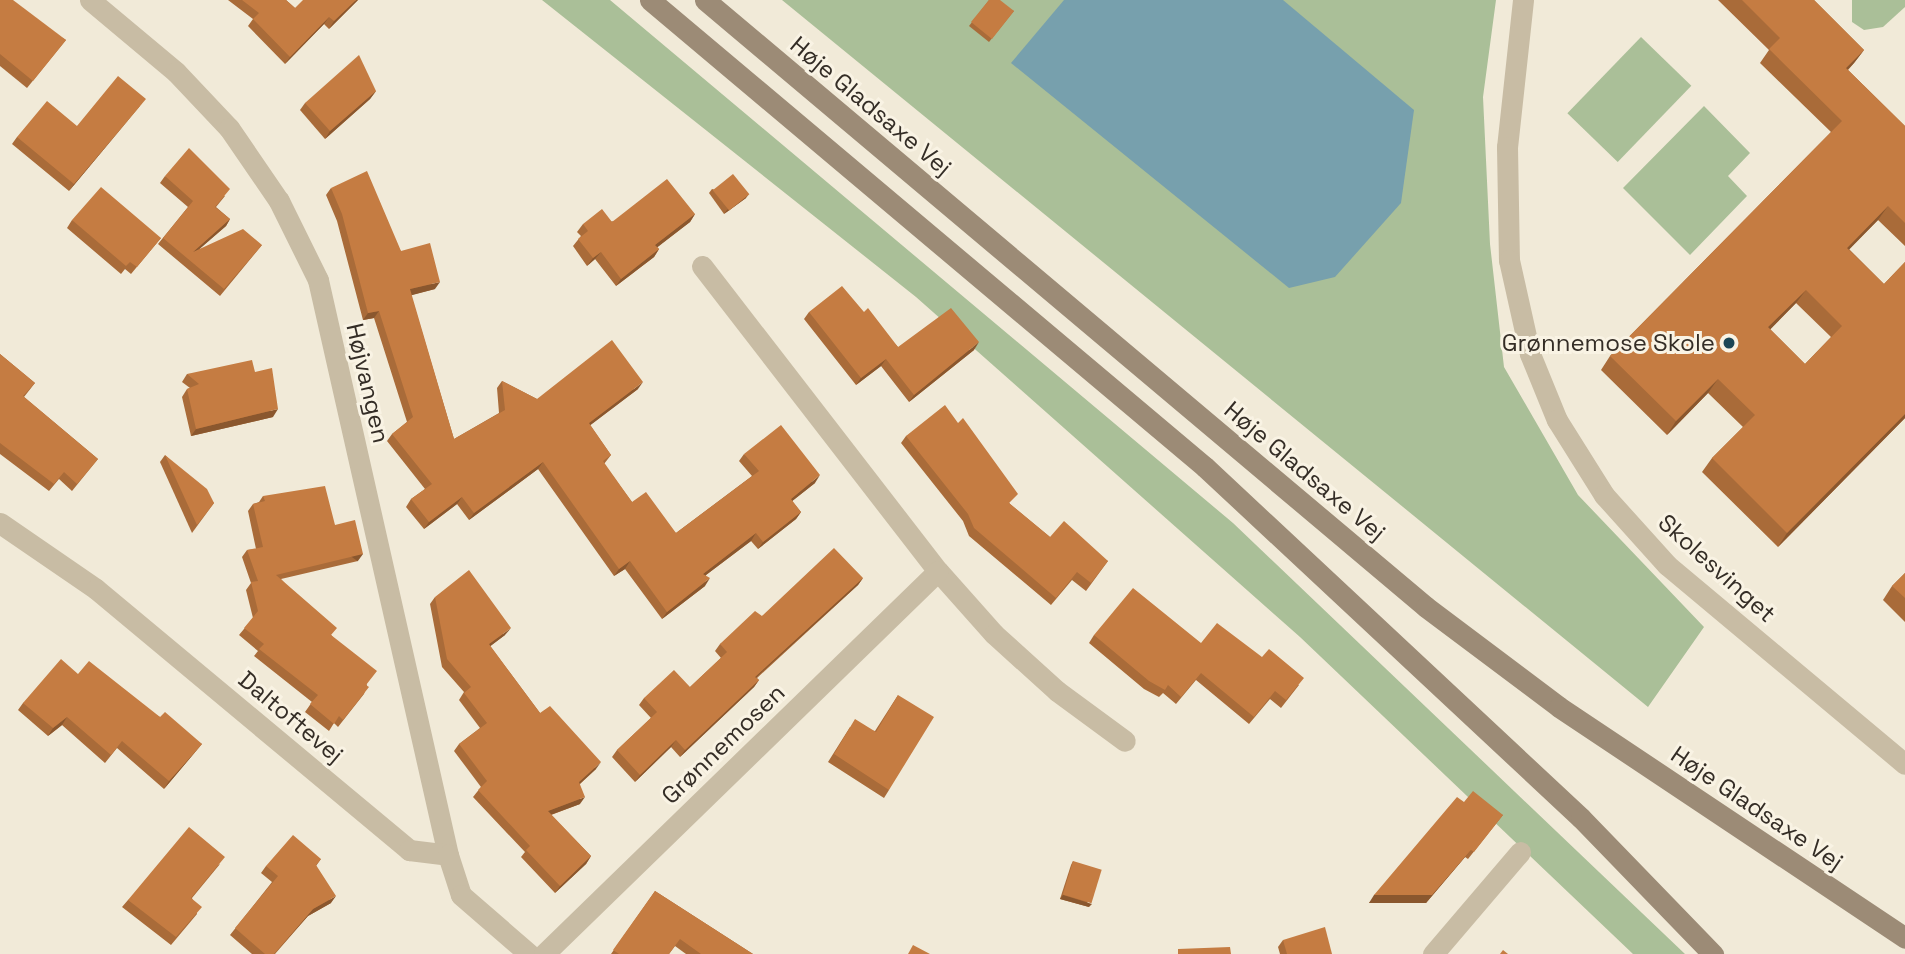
<!DOCTYPE html>
<meta charset="utf-8">
<style>
body{margin:0}
#map{position:relative;width:1905px;height:954px;overflow:hidden;background:#f1ead8;font-family:"Space Grotesk",sans-serif}
div>[style]{position:absolute}
.green>*{inset:0;background:#aabf98;transform-origin:0 0}
.water>*{inset:0;background:#77a0ad}
.street>*{height:21px;margin:-10.5px;padding:0 10.5px;transform-origin:10.5px;border-radius:10.5px;background:#c8bca4}
.secondary>*{height:21px;margin:-10.5px;padding:0 10.5px;transform-origin:10.5px;border-radius:10.5px;background:#9c8b76}
.wall>*{inset:0;background:#a96b39}
.shaded-wall>*{inset:0;background:#8a572e;transform-origin:0 0}
.building>*{inset:0;background:#c57c42;transform-origin:0 0}
.dots>*{width:19px;height:19px;translate:-50% -50%;box-sizing:border-box;border:4px solid #f9f3e4;border-radius:50%}
span{translate:-50% -50%;white-space:nowrap;text-align:center;line-height:1.15;-webkit-text-stroke:6px #f9f3e4;paint-order:stroke}
.street-label{font-size:24px;color:#342d26}
.poi-label{font-size:24px;color:#342d26}
.right{translate:-100% -50%;text-align:right}
</style>
<div id="map">
<div class="green">
<div style="clip-path:polygon(542px 0,610px 0,1233px 523px,1685px 954px,1633px 954px,1300px 637px,916px 297px)"></div>
<div style="clip-path:polygon(782px 0,1496px 0,1483px 97px,1490px 244px,1504px 367px,1578px 495px,1704px 627px,1648px 707px)"></div>
<div style="clip-path:polygon(1852px 0,1905px 0,1905px 7px,1883px 27px,1864px 30px,1852px 22px)"></div>
<div style="left:1641px;top:37px;width:70px;height:106px;rotate:44deg"></div>
<div style="clip-path:polygon(1704px 106px,1750px 153px,1728px 176px,1747px 196px,1690px 255px,1623px 188px)"></div>
</div>
<div class="water">
<div style="clip-path:polygon(1064px 0,1283px 0,1414px 110px,1401px 203px,1335px 277px,1289px 288px,1011px 63px)"></div>
</div>
<div class="street">
<div style="left:90px;top:0;width:112px;rotate:39.9deg"></div>
<div style="left:176px;top:72px;width:77px;rotate:46.6deg"></div>
<div style="left:229px;top:128px;width:88px;rotate:55.6deg"></div>
<div style="left:279px;top:201px;width:88px;rotate:63.7deg"></div>
<div style="left:318px;top:280px;width:590px;rotate:77.26deg"></div>
<div style="left:1523px;top:0;width:148px;rotate:96.2deg"></div>
<div style="left:1507px;top:147px;width:113px;rotate:89deg"></div>
<div style="left:1509px;top:260px;width:96px;rotate:77.4deg"></div>
<div style="left:1530px;top:354px;width:71px;rotate:67.8deg"></div>
<div style="left:1557px;top:420px;width:89px;rotate:57.9deg"></div>
<div style="left:1604px;top:495px;width:94px;rotate:48deg"></div>
<div style="left:1667px;top:565px;width:310px;rotate:39.9deg"></div>
<div style="left:702px;top:266px;width:386px;rotate:52.3deg"></div>
<div style="left:938px;top:571px;width:84px;rotate:48.4deg"></div>
<div style="left:994px;top:634px;width:85px;rotate:42.1deg"></div>
<div style="left:1057px;top:691px;width:84px;rotate:36.3deg"></div>
<div style="left:0;top:523px;width:116px;rotate:34.5deg"></div>
<div style="left:96px;top:589px;width:408px;rotate:39.8deg"></div>
<div style="left:409px;top:850px;width:39px;rotate:7deg"></div>
<div style="left:448px;top:855px;width:42px;rotate:72deg"></div>
<div style="left:461px;top:895px;width:90px;rotate:40.9deg"></div>
<div style="left:544px;top:954px;width:549px;rotate:-44.19deg"></div>
<div style="left:1433px;top:954px;width:134px;rotate:-49.5deg"></div>
</div>
<div class="secondary">
<div style="left:650px;top:0;width:725px;rotate:40.08deg"></div>
<div style="left:1205px;top:467px;width:514px;rotate:43.03deg"></div>
<div style="left:1581px;top:818px;width:190px;rotate:45.9deg"></div>
<div style="left:705px;top:0;width:942px;rotate:40.09deg"></div>
<div style="left:1426px;top:607px;width:166px;rotate:36.9deg"></div>
<div style="left:1559px;top:707px;width:416px;rotate:33.7deg"></div>
</div>
<div class="wall">
<div style="clip-path:polygon(0 0,66px 40px,27px 88px,0 66px)"></div>
<div style="clip-path:polygon(228px 0,286px 0,295px 8px,358px 0,329px 29px,324px 24px,285px 64px,248px 26px,253px 19px)"></div>
<div style="clip-path:polygon(989px 0,1014px 11px,989px 42px,969px 26px)"></div>
<div style="clip-path:polygon(evenodd,1718px 0,1814px 0,1864px 50px,1854px 63px,1848px 70px,1905px 126px,1905px 246px,1878px 220px,1849px 249px,1884px 284px,1905px 262px,1905px 418px,1778px 547px,1702px 472px,1712px 458px,1743px 427px,1708px 393px,1667px 435px,1601px 370px,1610px 356px,1831px 132px,1760px 63px,1769px 50px,1718px 0,1796px 303px,1831px 337px,1805px 364px,1770px 329px,1796px 303px)"></div>
<div style="clip-path:polygon(376px 91px,370px 99px,325px 139px,300px 110px,305px 103px)"></div>
<div style="clip-path:polygon(140px 106px,69px 191px,12px 144px,17px 137px,77px 126px)"></div>
<div style="clip-path:polygon(165px 176px,225px 196px,216px 207px,230px 219px,226px 226px,199px 249px,262px 245px,220px 296px,158px 244px,188px 207px,160px 183px)"></div>
<div style="clip-path:polygon(331px 188px,401px 251px,435px 289px,411px 295px,454px 439px,499px 413px,497px 388px,502px 381px,537px 399px,638px 389px,590px 425px,611px 455px,604px 464px,632px 502px,676px 533px,752px 476px,739px 461px,744px 454px,815px 483px,792px 501px,801px 512px,796px 519px,758px 549px,751px 541px,706px 575px,705px 586px,662px 619px,625px 569px,614px 576px,538px 469px,469px 520px,457px 504px,424px 529px,406px 507px,411px 499px,425px 489px,387px 441px,392px 434px,407px 422px,374px 318px,363px 320px,337px 221px,326px 195px)"></div>
<div style="clip-path:polygon(712px 189px,746px 198px,724px 214px,709px 193px)"></div>
<div style="clip-path:polygon(695px 214px,690px 222px,657px 247px,659px 249px,654px 257px,616px 286px,595px 259px,587px 266px,573px 246px,581px 236px,577px 232px,583px 224px)"></div>
<div style="clip-path:polygon(72px 220px,161px 238px,131px 274px,125px 269px,121px 274px,67px 228px)"></div>
<div style="clip-path:polygon(809px 312px,864px 312px,898px 347px,974px 350px,909px 402px,881px 366px,856px 385px,804px 319px)"></div>
<div style="clip-path:polygon(0 354px,35px 383px,24px 397px,98px 459px,72px 491px,59px 479px,49px 491px,0 454px)"></div>
<div style="clip-path:polygon(255px 372px,273px 417px,191px 436px,182px 397px,187px 389px,190px 388px,182px 382px,187px 374px)"></div>
<div style="clip-path:polygon(958px 423px,1010px 504px,1050px 537px,1108px 561px,1086px 591px,1072px 580px,1051px 605px,969px 536px,963px 521px,901px 443px,906px 436px)"></div>
<div style="clip-path:polygon(165px 455px,214px 503px,192px 533px,160px 462px)"></div>
<div style="clip-path:polygon(263px 496px,335px 525px,358px 561px,281px 579px,332px 636px,367px 685px,364px 694px,338px 727px,334px 723px,329px 731px,305px 712px,312px 702px,254px 656px,258px 651px,239px 635px,253px 618px,246px 590px,251px 583px,242px 557px,247px 550px,256px 549px,248px 511px,253px 504px,259px 502px)"></div>
<div style="clip-path:polygon(1905px 573px,1905px 622px,1883px 600px,1892px 586px)"></div>
<div style="clip-path:polygon(863px 578px,858px 585px,757px 678px,759px 680px,754px 687px,680px 757px,671px 747px,635px 782px,612px 757px,617px 750px,651px 718px,639px 705px,644px 698px,690px 687px,721px 658px,715px 651px,720px 644px,762px 616px)"></div>
<div style="clip-path:polygon(435px 597px,505px 635px,490px 646px,540px 713px,596px 769px,580px 784px,580px 804px,551px 815px,591px 856px,586px 864px,555px 893px,521px 857px,525px 852px,473px 797px,481px 787px,454px 751px,459px 744px,480px 728px,459px 700px,464px 692px,442px 667px,430px 604px)"></div>
<div style="clip-path:polygon(1094px 635px,1201px 643px,1299px 685px,1281px 708px,1270px 699px,1249px 724px,1196px 680px,1176px 704px,1163px 693px,1159px 697px,1144px 689px,1089px 643px)"></div>
<div style="clip-path:polygon(78px 674px,160px 717px,202px 744px,164px 789px,117px 748px,105px 763px,62px 725px,48px 736px,18px 710px,23px 703px)"></div>
<div style="clip-path:polygon(898px 695px,889px 790px,884px 798px,828px 762px,850px 727px,875px 731px)"></div>
<div style="clip-path:polygon(1464px 802px,1503px 815px,1468px 859px,1465px 857px,1426px 903px,1369px 903px)"></div>
<div style="clip-path:polygon(321px 859px,316px 866px,331px 903px,308px 916px,275px 954px,252px 954px,230px 935px,272px 882px,261px 873px,266px 866px)"></div>
<div style="clip-path:polygon(1073px 861px,1089px 907px,1060px 899px,1071px 865px)"></div>
<div style="clip-path:polygon(220px 864px,192px 898px,197px 914px,171px 945px,122px 907px,128px 900px)"></div>
<div style="clip-path:polygon(655px 891px,753px 954px,686px 954px,675px 946px,669px 954px,611px 954px)"></div>
<div style="clip-path:polygon(1283px 940px,1332px 954px,1280px 954px,1278px 947px)"></div>
</div>
<div class="shaded-wall">
<div style="clip-path:polygon(356px 0,358px 0,329px 29px,334px 21px)"></div>
<div style="clip-path:polygon(329px 17px,324px 24px,285px 64px,290px 57px)"></div>
<div style="clip-path:polygon(1864px 50px,1854px 63px,1837px 81px,1846px 68px)"></div>
<div style="clip-path:polygon(376px 91px,370px 99px,325px 139px,330px 131px)"></div>
<div style="clip-path:polygon(146px 99px,140px 106px,69px 191px,74px 184px)"></div>
<div style="clip-path:polygon(749px 194px,746px 198px,724px 214px,727px 210px)"></div>
<div style="clip-path:polygon(1888px 206px,1878px 220px,1838px 261px,1847px 248px)"></div>
<div style="clip-path:polygon(695px 214px,690px 222px,650px 253px,655px 245px)"></div>
<div style="clip-path:polygon(230px 219px,226px 226px,188px 259px,193px 252px)"></div>
<div style="clip-path:polygon(659px 249px,654px 257px,616px 286px,621px 279px)"></div>
<div style="clip-path:polygon(601px 252px,595px 259px,587px 266px,593px 258px)"></div>
<div style="clip-path:polygon(440px 282px,435px 289px,405px 297px,410px 289px)"></div>
<div style="clip-path:polygon(1806px 290px,1796px 303px,1759px 341px,1768px 327px)"></div>
<div style="clip-path:polygon(379px 311px,374px 318px,363px 320px,368px 313px)"></div>
<div style="clip-path:polygon(979px 342px,974px 350px,909px 402px,914px 395px)"></div>
<div style="clip-path:polygon(886px 359px,881px 366px,856px 385px,861px 378px)"></div>
<div style="clip-path:polygon(1718px 379px,1708px 393px,1667px 435px,1676px 421px)"></div>
<div style="clip-path:polygon(643px 382px,638px 389px,584px 430px,589px 423px)"></div>
<div style="clip-path:polygon(278px 409px,273px 417px,191px 436px,196px 429px)"></div>
<div style="clip-path:polygon(1905px 414px,1905px 418px,1778px 547px,1787px 533px)"></div>
<div style="clip-path:polygon(543px 462px,538px 469px,469px 520px,474px 513px)"></div>
<div style="clip-path:polygon(820px 475px,815px 483px,786px 506px,791px 499px)"></div>
<div style="clip-path:polygon(462px 497px,457px 504px,424px 529px,429px 522px)"></div>
<div style="clip-path:polygon(801px 512px,796px 519px,758px 549px,763px 542px)"></div>
<div style="clip-path:polygon(756px 533px,751px 541px,698px 581px,703px 574px)"></div>
<div style="left:363px;top:554px;width:9px;height:89px;rotate:126deg"></div>
<div style="clip-path:polygon(630px 561px,625px 569px,614px 576px,619px 569px)"></div>
<div style="clip-path:polygon(710px 578px,705px 586px,662px 619px,667px 612px)"></div>
<div style="clip-path:polygon(863px 578px,858px 585px,750px 683px,755px 677px)"></div>
<div style="clip-path:polygon(511px 628px,505px 635px,484px 651px,489px 644px)"></div>
<div style="clip-path:polygon(759px 680px,754px 687px,680px 757px,685px 750px)"></div>
<div style="clip-path:polygon(67px 717px,62px 725px,48px 736px,53px 728px)"></div>
<div style="clip-path:polygon(676px 740px,671px 747px,635px 782px,640px 775px)"></div>
<div style="clip-path:polygon(202px 744px,196px 751px,164px 789px,169px 781px)"></div>
<div style="clip-path:polygon(601px 762px,596px 769px,574px 789px,579px 782px)"></div>
<div style="clip-path:polygon(585px 797px,580px 804px,542px 818px,548px 811px)"></div>
<div style="clip-path:polygon(1471px 850px,1426px 903px,1369px 903px,1374px 895px)"></div>
<div style="clip-path:polygon(591px 856px,586px 864px,555px 893px,560px 886px)"></div>
<div style="clip-path:polygon(1063px 895px,1092px 904px,1089px 907px,1060px 899px)"></div>
<div style="clip-path:polygon(336px 896px,331px 903px,308px 916px,274px 954px,313px 909px)"></div>
</div>
<div class="building">
<div style="clip-path:polygon(0 0,13px 0,66px 40px,33px 81px,0 54px)"></div>
<div style="clip-path:polygon(242px 0,286px 0,295px 8px,303px 0,356px 0,334px 21px,329px 17px,290px 57px,253px 19px,259px 13px)"></div>
<div style="clip-path:polygon(989px 0,1000px 0,1014px 11px,992px 39px,971px 22px)"></div>
<div style="clip-path:polygon(evenodd,1742px 0,1814px 0,1864px 50px,1846px 68px,1905px 126px,1905px 223px,1888px 206px,1847px 248px,1884px 284px,1905px 262px,1905px 414px,1787px 533px,1712px 458px,1755px 415px,1718px 379px,1676px 421px,1610px 356px,1842px 121px,1769px 49px,1780px 38px,1742px 0,1806px 290px,1842px 326px,1805px 364px,1768px 327px,1806px 290px)"></div>
<div style="clip-path:polygon(359px 55px,376px 91px,330px 131px,305px 103px)"></div>
<div style="clip-path:polygon(118px 76px,146px 99px,74px 184px,17px 137px,47px 101px,77px 126px)"></div>
<div style="clip-path:polygon(189px 148px,230px 189px,215px 207px,230px 219px,193px 252px,243px 229px,262px 245px,224px 289px,163px 238px,193px 201px,165px 176px)"></div>
<div style="clip-path:polygon(367px 171px,401px 251px,430px 243px,440px 282px,410px 289px,454px 439px,505px 410px,502px 381px,537px 399px,612px 340px,643px 382px,589px 423px,611px 455px,603px 461px,632px 502px,646px 492px,676px 533px,759px 471px,744px 454px,781px 425px,820px 475px,791px 499px,801px 512px,763px 542px,756px 533px,703px 574px,710px 578px,667px 612px,630px 561px,619px 569px,543px 462px,474px 513px,462px 497px,429px 522px,411px 499px,432px 484px,392px 434px,413px 417px,379px 311px,368px 313px,342px 214px,331px 188px)"></div>
<div style="left:733px;top:174px;width:26px;height:26px;rotate:51deg"></div>
<div style="clip-path:polygon(667px 179px,695px 214px,655px 245px,659px 249px,621px 279px,601px 252px,593px 258px,578px 239px,588px 231px,583px 224px,602px 209px,612px 222px)"></div>
<div style="clip-path:polygon(101px 187px,161px 238px,137px 267px,130px 262px,126px 266px,72px 220px)"></div>
<div style="clip-path:polygon(842px 286px,864px 312px,868px 308px,898px 347px,951px 308px,979px 342px,914px 395px,886px 359px,861px 378px,809px 312px)"></div>
<div style="clip-path:polygon(0 354px,35px 383px,23px 396px,98px 459px,77px 484px,64px 472px,54px 484px,0 443px)"></div>
<div style="clip-path:polygon(252px 360px,255px 372px,272px 368px,278px 409px,196px 429px,187px 389px,199px 384px,187px 374px)"></div>
<div style="clip-path:polygon(945px 405px,958px 423px,963px 418px,1018px 494px,1009px 503px,1050px 537px,1064px 521px,1108px 561px,1091px 583px,1077px 572px,1056px 598px,974px 528px,968px 514px,906px 436px)"></div>
<div style="clip-path:polygon(165px 455px,207px 489px,214px 503px,197px 525px)"></div>
<div style="clip-path:polygon(325px 486px,335px 525px,355px 520px,363px 554px,276px 575px,337px 628px,331px 635px,377px 671px,366px 685px,369px 687px,343px 720px,339px 716px,334px 724px,310px 704px,318px 695px,259px 649px,264px 644px,244px 628px,258px 611px,251px 582px,258px 581px,247px 550px,263px 547px,253px 504px,265px 501px,263px 496px)"></div>
<div style="clip-path:polygon(834px 548px,863px 578px,755px 677px,759px 680px,685px 750px,676px 740px,640px 775px,617px 750px,657px 712px,644px 698px,674px 670px,690px 687px,727px 652px,720px 644px,755px 611px,762px 616px)"></div>
<div style="clip-path:polygon(469px 570px,511px 628px,489px 644px,540px 713px,550px 706px,601px 762px,579px 782px,585px 797px,548px 811px,591px 856px,560px 886px,526px 850px,530px 846px,478px 790px,487px 781px,459px 744px,487px 723px,464px 693px,471px 687px,447px 659px,435px 597px)"></div>
<div style="clip-path:polygon(1905px 573px,1905px 598px,1892px 586px)"></div>
<div style="clip-path:polygon(1133px 588px,1201px 643px,1217px 623px,1262px 657px,1269px 649px,1304px 678px,1286px 700px,1275px 691px,1254px 717px,1201px 673px,1181px 697px,1168px 685px,1165px 690px,1149px 681px,1094px 635px)"></div>
<div style="clip-path:polygon(61px 659px,78px 674px,89px 661px,160px 717px,165px 712px,202px 744px,169px 781px,122px 741px,111px 755px,67px 717px,53px 728px,23px 703px)"></div>
<div style="clip-path:polygon(898px 695px,934px 717px,889px 790px,834px 754px,855px 719px,876px 732px)"></div>
<div style="clip-path:polygon(1473px 791px,1503px 815px,1474px 852px,1471px 850px,1432px 895px,1374px 895px,1457px 797px,1464px 802px)"></div>
<div style="clip-path:polygon(189px 827px,225px 857px,191px 898px,202px 907px,176px 937px,128px 900px)"></div>
<div style="clip-path:polygon(293px 835px,321px 859px,316px 865px,336px 896px,313px 909px,274px 954px,265px 954px,235px 928px,278px 876px,266px 866px)"></div>
<div style="left:1073px;top:861px;width:30px;height:35px;rotate:17deg"></div>
<div style="clip-path:polygon(655px 891px,753px 954px,701px 954px,680px 939px,669px 954px,619px 954px,613px 950px)"></div>
<div style="clip-path:polygon(1325px 927px,1332px 954px,1287px 954px,1283px 940px)"></div>
<div style="clip-path:polygon(913px 945px,930px 954px,908px 954px)"></div>
<div style="clip-path:polygon(1230px 947px,1231px 954px,1178px 954px,1178px 949px)"></div>
<div style="clip-path:polygon(1503px 950px,1508px 954px,1500px 954px)"></div>
</div>
<div class="dots">
<div style="left:1729px;top:343px;background:#1c4655"></div>
</div>
<div class="street-label">
<span style="left:871px;top:106px;rotate:40deg">Høje Gladsaxe Vej</span>
<span style="left:368px;top:383px;rotate:77deg">Højvangen</span>
<span style="left:1305px;top:471px;rotate:40deg">Høje Gladsaxe Vej</span>
<span style="left:1717px;top:568px;rotate:42deg">Skolesvinget</span>
<span style="left:291px;top:717px;rotate:40deg">Daltoftevej</span>
<span style="left:723px;top:744px;rotate:-44deg">Grønnemosen</span>
<span style="left:1757px;top:808px;rotate:34deg">Høje Gladsaxe Vej</span>
</div>
<div class="poi-label">
<span class="right" style="left:1715px;top:343px">Grønnemose Skole</span>
</div>
</div>
